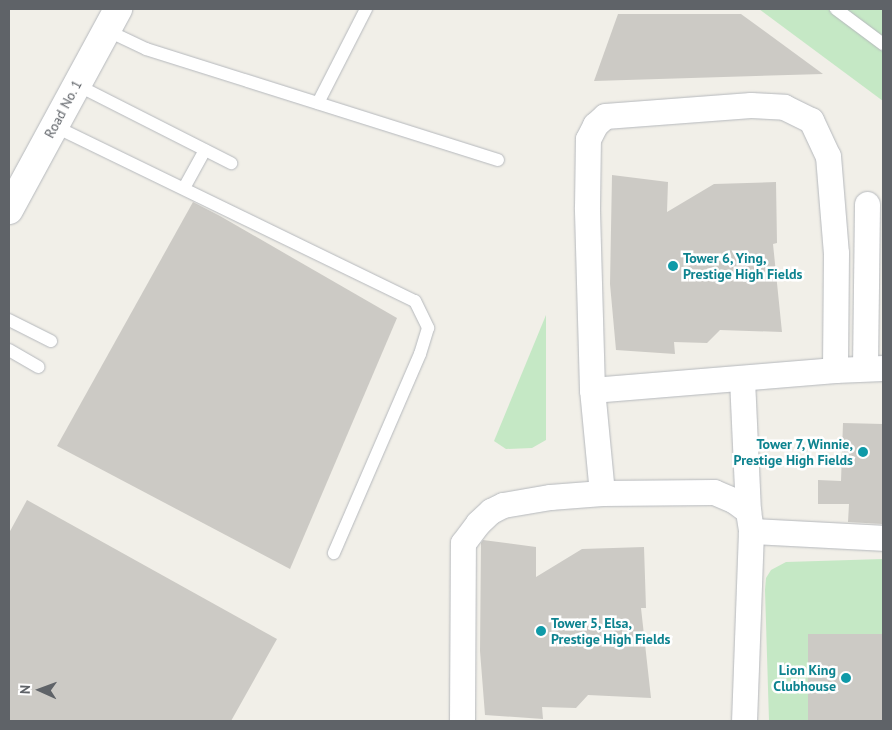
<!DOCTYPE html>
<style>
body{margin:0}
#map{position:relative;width:892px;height:730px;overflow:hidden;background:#f1efe8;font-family:"PT Sans",sans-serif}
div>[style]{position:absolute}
.green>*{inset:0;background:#c5e8c5}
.building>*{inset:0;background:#cccac5;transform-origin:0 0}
.roads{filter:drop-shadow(0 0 1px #b5b8bc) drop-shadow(0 0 1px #b5b8bc)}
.lane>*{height:12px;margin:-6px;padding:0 6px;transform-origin:6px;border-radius:6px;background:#fff}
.street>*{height:25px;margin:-12.5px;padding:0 12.5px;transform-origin:12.5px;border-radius:12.5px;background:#fff}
.secondary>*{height:28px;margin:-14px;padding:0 14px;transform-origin:14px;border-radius:14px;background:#fff}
.dots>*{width:14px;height:14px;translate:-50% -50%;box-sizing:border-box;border:2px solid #fff;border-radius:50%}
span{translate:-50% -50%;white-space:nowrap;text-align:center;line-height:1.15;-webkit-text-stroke:5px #fff;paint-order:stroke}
.street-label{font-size:14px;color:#5f6368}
.culture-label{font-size:14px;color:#0d838f;font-weight:700}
.left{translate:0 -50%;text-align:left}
.right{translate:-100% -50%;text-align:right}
.frame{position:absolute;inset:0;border:10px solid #5f6368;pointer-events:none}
.north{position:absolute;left:15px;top:665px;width:50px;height:50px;-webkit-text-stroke:4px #fff;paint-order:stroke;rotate:272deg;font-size:14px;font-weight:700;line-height:20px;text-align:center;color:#5f6368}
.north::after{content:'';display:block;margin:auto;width:18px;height:22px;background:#5f6368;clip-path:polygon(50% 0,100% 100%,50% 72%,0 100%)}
</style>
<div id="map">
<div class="green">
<div style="clip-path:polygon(759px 9px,883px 9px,883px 101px)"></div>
<div style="clip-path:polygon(546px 315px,546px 440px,532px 448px,506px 449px,494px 441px)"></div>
<div style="clip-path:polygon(883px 559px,883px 721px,769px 721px,765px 590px,766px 578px,771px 570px,786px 562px)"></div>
</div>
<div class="building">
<div style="clip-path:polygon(618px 14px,741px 14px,823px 74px,594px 81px)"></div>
<div style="clip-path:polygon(612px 175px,668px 182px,667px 212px,714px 184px,776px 182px,777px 243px,773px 244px,782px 332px,720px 330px,707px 343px,674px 342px,675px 354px,616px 350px,610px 284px)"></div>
<div style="clip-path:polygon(193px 202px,220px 216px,397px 318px,290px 569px,57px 446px)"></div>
<div style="clip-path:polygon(843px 423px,883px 424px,883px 524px,848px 522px,849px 504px,818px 504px,818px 480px,841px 481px)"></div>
<div style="clip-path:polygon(27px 500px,277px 639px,231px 721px,9px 721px,9px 533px)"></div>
<div style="clip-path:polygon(483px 540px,536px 547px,536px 577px,582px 549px,644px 547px,646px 608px,641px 608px,651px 698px,588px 695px,576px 708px,542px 707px,543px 719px,485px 715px,480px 651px,481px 543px)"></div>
<div style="left:883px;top:634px;width:87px;height:75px;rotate:90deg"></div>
</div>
<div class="roads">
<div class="lane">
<div style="left:836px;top:9px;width:59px;rotate:36.7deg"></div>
<div style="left:106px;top:30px;width:44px;rotate:25.4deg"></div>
<div style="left:146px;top:49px;width:369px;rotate:17.5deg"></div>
<div style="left:77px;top:85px;width:173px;rotate:26.9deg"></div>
<div style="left:318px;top:103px;width:106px;rotate:-62.9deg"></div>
<div style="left:54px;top:126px;width:401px;rotate:25.9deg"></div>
<div style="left:415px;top:301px;width:30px;rotate:64deg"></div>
<div style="left:428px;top:328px;width:27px;rotate:107deg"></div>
<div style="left:420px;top:354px;width:217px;rotate:113.4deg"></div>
<div style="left:184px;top:188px;width:43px;rotate:-61.1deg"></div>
<div style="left:9px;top:320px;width:47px;rotate:26.6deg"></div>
<div style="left:9px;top:350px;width:34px;rotate:30deg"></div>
</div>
<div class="street">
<div style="left:865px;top:368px;width:164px;rotate:-89.3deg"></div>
<div style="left:742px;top:379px;width:132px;rotate:87.4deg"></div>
<div style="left:592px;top:390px;width:244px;rotate:-4.7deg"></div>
<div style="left:835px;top:370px;width:48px;rotate:-2.4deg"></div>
<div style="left:602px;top:493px;width:103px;rotate:-95.5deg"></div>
<div style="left:592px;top:390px;width:183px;rotate:-91.6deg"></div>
<div style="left:587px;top:207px;width:68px;rotate:-89.2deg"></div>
<div style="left:588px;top:139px;width:16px;rotate:-63deg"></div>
<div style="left:595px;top:125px;width:13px;rotate:-42deg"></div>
<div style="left:605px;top:116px;width:146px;rotate:-4.3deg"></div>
<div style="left:751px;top:105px;width:33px;rotate:3deg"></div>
<div style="left:784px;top:107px;width:30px;rotate:26deg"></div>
<div style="left:811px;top:120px;width:40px;rotate:65deg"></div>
<div style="left:828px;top:156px;width:97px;rotate:85.3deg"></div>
<div style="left:836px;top:253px;width:117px;rotate:90.5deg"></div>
<div style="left:751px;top:531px;width:132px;rotate:3deg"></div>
<div style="left:462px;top:721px;width:178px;rotate:-89.7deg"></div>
<div style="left:463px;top:543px;width:25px;rotate:-53deg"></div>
<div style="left:478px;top:523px;width:18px;rotate:-43deg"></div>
<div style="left:491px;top:511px;width:13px;rotate:-27deg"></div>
<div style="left:503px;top:505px;width:48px;rotate:-9.7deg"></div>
<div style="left:550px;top:497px;width:52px;rotate:-4.4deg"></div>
<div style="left:602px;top:493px;width:112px;rotate:-0.5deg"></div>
<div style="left:714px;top:492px;width:21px;rotate:23deg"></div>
<div style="left:733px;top:500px;width:19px;rotate:36deg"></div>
<div style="left:748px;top:511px;width:20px;rotate:81deg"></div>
<div style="left:751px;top:531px;width:190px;rotate:92.1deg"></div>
</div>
<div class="secondary">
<div style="left:9px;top:210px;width:229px;rotate:-61.5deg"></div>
</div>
</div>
<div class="dots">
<div style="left:673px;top:266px;background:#0f9aa8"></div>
<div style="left:863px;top:452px;background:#0f9aa8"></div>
<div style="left:541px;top:631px;background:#0f9aa8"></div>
<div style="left:846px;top:678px;background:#0f9aa8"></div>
</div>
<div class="street-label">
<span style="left:63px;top:109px;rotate:-62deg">Road No. 1</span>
</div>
<div class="culture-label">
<span class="left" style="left:683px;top:266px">Tower 6, Ying,<br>Prestige High Fields</span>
<span class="right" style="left:853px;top:452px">Tower 7, Winnie,<br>Prestige High Fields</span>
<span class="left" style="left:551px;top:631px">Tower 5, Elsa,<br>Prestige High Fields</span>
<span class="right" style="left:836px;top:678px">Lion King<br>Clubhouse</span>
</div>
<div class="frame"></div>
<div class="north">N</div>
</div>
